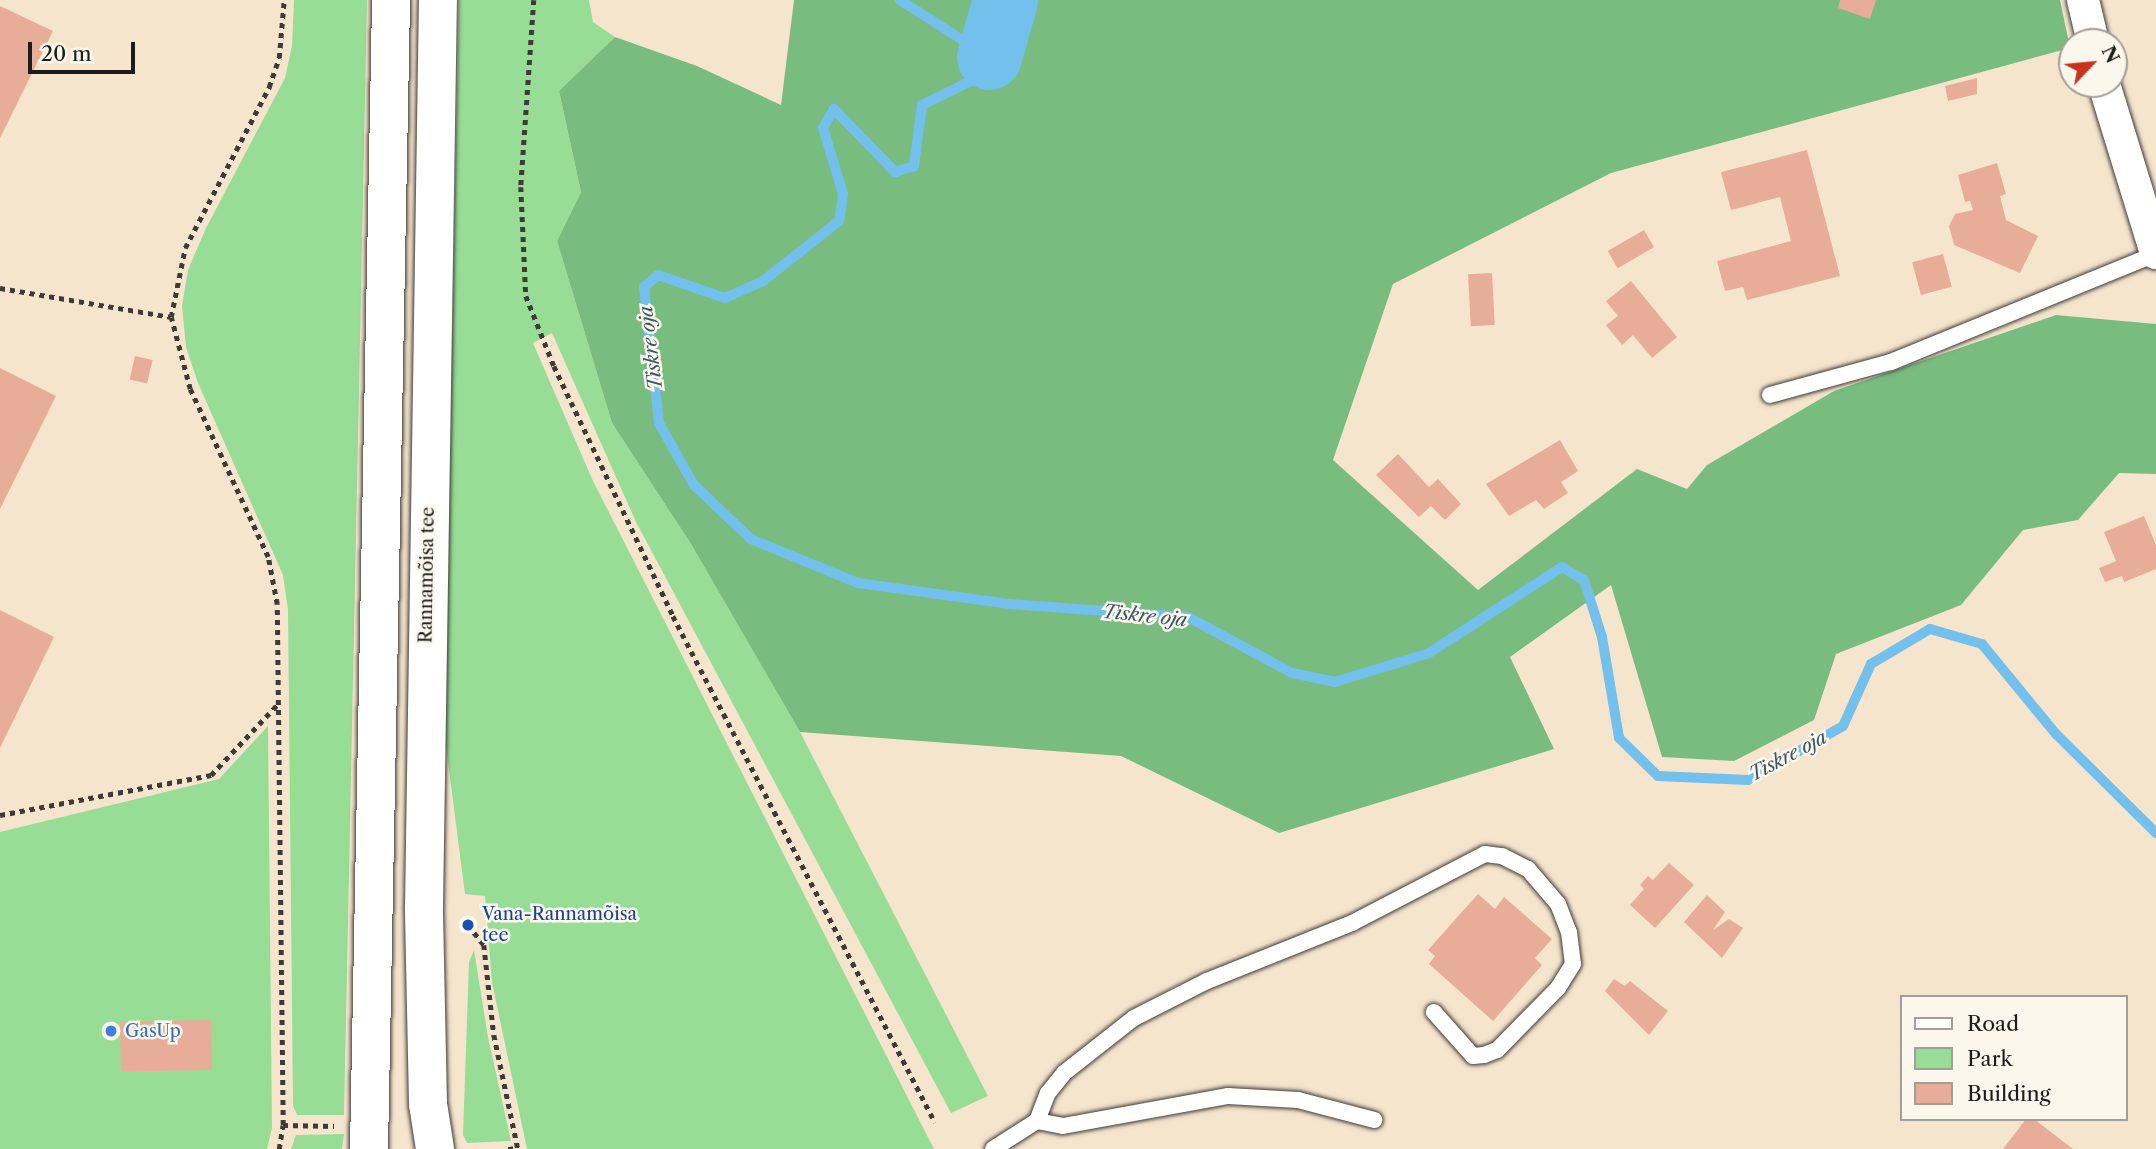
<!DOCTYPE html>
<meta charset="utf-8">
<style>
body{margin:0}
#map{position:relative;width:2156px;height:1149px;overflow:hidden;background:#f6e5cd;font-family:"Libre Caslon Text",serif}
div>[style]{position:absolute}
.green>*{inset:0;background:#97dd96}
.forest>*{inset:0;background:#79bc7f}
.stream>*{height:10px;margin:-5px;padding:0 5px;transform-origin:5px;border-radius:5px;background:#73c0ed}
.river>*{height:65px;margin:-32.5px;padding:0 32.5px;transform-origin:32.5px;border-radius:32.5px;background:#73c0ed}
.building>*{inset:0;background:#e8ad99;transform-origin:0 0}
.path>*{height:4.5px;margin-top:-2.25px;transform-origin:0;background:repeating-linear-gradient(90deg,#3d3a37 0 5px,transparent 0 10px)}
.roads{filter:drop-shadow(0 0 2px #3d3a37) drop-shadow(0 0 2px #3d3a37)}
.lane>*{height:16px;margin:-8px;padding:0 8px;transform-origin:8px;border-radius:8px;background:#fff}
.street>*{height:32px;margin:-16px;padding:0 16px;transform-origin:16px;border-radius:16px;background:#fff}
.secondary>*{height:38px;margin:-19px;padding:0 19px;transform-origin:19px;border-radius:19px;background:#fff}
.dots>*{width:19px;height:19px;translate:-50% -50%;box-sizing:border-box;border:4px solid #fbf7ec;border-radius:50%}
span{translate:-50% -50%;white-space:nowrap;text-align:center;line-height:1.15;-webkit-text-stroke:5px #fbf7ec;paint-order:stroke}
.street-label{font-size:18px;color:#1c1c1c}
.transit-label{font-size:18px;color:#164399}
.left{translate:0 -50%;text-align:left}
.shop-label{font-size:18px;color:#366cbe}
.water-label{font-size:19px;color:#3a5565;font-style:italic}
.legend{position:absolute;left:1900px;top:995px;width:228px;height:126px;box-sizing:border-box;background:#fbf7ec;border:2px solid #a29f99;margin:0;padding:9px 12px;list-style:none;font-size:21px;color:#1c1c1c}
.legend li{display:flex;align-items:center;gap:14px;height:35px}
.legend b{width:35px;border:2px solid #a29f99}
.north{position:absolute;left:2058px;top:28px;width:70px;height:70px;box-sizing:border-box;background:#fbf7ec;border:2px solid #a29f99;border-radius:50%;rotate:64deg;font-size:19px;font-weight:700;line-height:28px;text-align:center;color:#1c1c1c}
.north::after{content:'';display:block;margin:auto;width:24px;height:32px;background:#c8321e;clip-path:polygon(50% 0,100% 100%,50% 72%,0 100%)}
.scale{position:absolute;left:28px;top:42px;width:107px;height:32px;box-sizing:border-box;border:4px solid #1c1c1c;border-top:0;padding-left:9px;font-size:21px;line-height:24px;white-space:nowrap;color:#1c1c1c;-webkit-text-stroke:5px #fbf7ec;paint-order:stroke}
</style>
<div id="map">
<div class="green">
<div style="clip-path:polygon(294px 0,367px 0,344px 1115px,297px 1115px,293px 1106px,288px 610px,283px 575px,198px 383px,186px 347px,182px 306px,188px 270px,206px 228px,285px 78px,292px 46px)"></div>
<div style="clip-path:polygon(459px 0,589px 0,593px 22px,615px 37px,559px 91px,581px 192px,557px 241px,612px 423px,691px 544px,800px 732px,988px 1096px,951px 1113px,636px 522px,552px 333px,533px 343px,593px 481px,934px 1149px,527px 1149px,492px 982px,485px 896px,465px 894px,444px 731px)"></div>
<div style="clip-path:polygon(268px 726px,272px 1128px,267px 1149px,0 1149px,0 832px,219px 779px)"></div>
<div style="clip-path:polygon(474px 950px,488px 1037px,511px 1141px,467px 1143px,463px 1135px,469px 962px)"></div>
<div style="clip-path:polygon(344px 1134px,342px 1149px,291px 1149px,296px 1135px)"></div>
</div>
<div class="forest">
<div style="clip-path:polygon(794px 0,2060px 0,2070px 48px,1611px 173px,1393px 284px,1333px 460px,1478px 590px,1637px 469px,1687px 489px,1707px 465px,1834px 391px,2056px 315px,2156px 324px,2156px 474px,2119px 473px,2078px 520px,2023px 530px,1961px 605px,1836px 654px,1814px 720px,1734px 761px,1662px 757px,1611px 585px,1510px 657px,1554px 749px,1279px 833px,1121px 756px,800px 732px,691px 544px,612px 423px,557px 241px,581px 192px,559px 91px,615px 37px,697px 66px,781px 105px)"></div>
</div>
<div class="stream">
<div style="left:900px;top:0;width:106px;rotate:32.6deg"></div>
<div style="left:989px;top:57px;width:22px;rotate:117deg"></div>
<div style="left:979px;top:77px;width:64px;rotate:153.8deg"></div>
<div style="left:922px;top:105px;width:62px;rotate:97.5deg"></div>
<div style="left:914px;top:166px;width:20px;rotate:162deg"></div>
<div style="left:895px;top:172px;width:88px;rotate:-134.1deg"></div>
<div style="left:834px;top:109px;width:22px;rotate:120deg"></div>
<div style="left:823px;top:128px;width:69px;rotate:73.1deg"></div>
<div style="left:843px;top:194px;width:27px;rotate:98deg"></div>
<div style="left:839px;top:221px;width:97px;rotate:141.7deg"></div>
<div style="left:763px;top:281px;width:42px;rotate:155.9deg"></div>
<div style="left:725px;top:298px;width:71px;rotate:-161.1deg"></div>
<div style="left:658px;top:275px;width:18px;rotate:139deg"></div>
<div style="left:644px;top:287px;width:137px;rotate:83.7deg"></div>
<div style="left:659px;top:423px;width:71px;rotate:60.6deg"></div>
<div style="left:694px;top:485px;width:79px;rotate:43.5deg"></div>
<div style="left:751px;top:539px;width:116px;rotate:22.4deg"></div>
<div style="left:858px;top:583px;width:152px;rotate:7.9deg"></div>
<div style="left:1009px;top:604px;width:179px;rotate:4.2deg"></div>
<div style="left:1188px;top:617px;width:118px;rotate:28.3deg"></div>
<div style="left:1292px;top:673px;width:44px;rotate:11.8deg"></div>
<div style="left:1335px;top:682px;width:98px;rotate:-17.1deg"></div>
<div style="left:1429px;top:653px;width:158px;rotate:-32.9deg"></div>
<div style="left:1562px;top:567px;width:26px;rotate:31deg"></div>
<div style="left:1584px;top:580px;width:60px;rotate:72.5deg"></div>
<div style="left:1602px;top:637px;width:102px;rotate:80.4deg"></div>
<div style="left:1619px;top:738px;width:54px;rotate:44.3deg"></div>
<div style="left:1658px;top:776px;width:90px;rotate:2.5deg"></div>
<div style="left:1748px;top:780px;width:109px;rotate:-29.6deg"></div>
<div style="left:1843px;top:726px;width:68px;rotate:-65.7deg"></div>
<div style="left:1871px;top:664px;width:69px;rotate:-30.7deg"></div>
<div style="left:1930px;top:629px;width:54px;rotate:16.1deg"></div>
<div style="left:1982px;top:644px;width:117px;rotate:50.6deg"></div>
<div style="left:2056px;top:734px;width:141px;rotate:44.7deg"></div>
</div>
<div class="river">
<div style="left:989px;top:57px;width:59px;rotate:-74.3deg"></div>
</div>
<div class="building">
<div style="clip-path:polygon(1840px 0,1876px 0,1870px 19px,1838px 8px)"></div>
<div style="clip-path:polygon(0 6px,53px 31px,0 138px)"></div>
<div style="clip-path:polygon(1977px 78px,1977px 94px,1948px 101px,1945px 86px)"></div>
<div style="clip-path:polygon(1807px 150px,1840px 276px,1747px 300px,1743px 287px,1725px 291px,1717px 261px,1791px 241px,1780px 197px,1731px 210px,1721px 172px)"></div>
<div style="clip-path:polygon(1997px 163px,2006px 194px,2000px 196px,2006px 220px,2038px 236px,2020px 273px,1954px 245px,1949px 226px,1955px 214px,1973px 210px,1970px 201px,1965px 202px,1958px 175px)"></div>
<div style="left:1644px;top:230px;width:20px;height:42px;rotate:60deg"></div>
<div style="left:1943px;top:254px;width:34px;height:32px;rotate:75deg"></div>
<div style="left:1492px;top:273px;width:52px;height:24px;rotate:87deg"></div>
<div style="clip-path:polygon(1631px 281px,1677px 337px,1652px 358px,1633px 335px,1622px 345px,1606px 325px,1618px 316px,1606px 301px)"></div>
<div style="left:135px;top:356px;width:18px;height:24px;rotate:13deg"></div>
<div style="clip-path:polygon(0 368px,56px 396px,0 509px)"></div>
<div style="clip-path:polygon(1560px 440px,1578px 471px,1561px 482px,1568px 493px,1544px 509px,1536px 500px,1509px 516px,1486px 484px)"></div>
<div style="clip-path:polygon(1398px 454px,1429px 487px,1438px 479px,1461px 504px,1445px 520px,1431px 506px,1419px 517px,1376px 475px)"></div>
<div style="clip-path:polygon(2144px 516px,2156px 545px,2156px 569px,2124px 582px,2122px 576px,2105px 582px,2099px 568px,2116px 561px,2104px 532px)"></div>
<div style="clip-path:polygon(0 610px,54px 637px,0 748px)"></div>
<div style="clip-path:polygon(1669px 863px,1694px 885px,1655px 928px,1630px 905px,1644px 889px,1640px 885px,1648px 876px,1653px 880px)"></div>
<div style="clip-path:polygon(1478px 894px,1495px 909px,1504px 897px,1552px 939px,1535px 958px,1542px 965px,1493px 1021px,1429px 964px,1435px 956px,1428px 950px)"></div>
<div style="clip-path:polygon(1707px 895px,1725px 912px,1713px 930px,1729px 919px,1743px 928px,1722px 958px,1684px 922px)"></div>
<div style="clip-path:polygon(1614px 979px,1625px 986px,1630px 981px,1668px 1011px,1649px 1035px,1605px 991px)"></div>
<div style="left:211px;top:1020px;width:50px;height:91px;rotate:89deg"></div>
<div style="clip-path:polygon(2026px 1119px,2034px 1119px,2073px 1149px,2003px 1149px)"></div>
</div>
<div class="path">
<div style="left:534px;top:0;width:187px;rotate:94deg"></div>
<div style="left:521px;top:187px;width:109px;rotate:87.4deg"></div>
<div style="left:526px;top:296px;width:75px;rotate:68.2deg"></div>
<div style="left:554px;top:366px;width:277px;rotate:64.5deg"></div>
<div style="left:673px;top:616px;width:570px;rotate:62.63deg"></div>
<div style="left:0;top:288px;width:173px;rotate:9.6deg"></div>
<div style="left:0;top:815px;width:215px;rotate:-10.7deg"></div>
<div style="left:211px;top:775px;width:96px;rotate:-46.7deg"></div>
<div style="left:468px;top:925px;width:26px;rotate:51deg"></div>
<div style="left:484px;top:945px;width:91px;rotate:83.7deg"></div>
<div style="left:494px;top:1035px;width:116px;rotate:78.1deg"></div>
<div style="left:283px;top:1125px;width:51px;rotate:1.1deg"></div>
<div style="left:279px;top:1149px;width:24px;rotate:-81deg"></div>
<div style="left:283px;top:1125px;width:521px;rotate:-90.66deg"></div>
<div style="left:277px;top:604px;width:48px;rotate:-100.8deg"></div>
<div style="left:268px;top:557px;width:185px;rotate:-114.9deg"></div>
<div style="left:190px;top:389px;width:74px;rotate:-104.8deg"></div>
<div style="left:171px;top:317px;width:70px;rotate:-78.5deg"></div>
<div style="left:185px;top:248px;width:182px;rotate:-62.4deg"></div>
<div style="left:269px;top:87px;width:31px;rotate:-71deg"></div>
<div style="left:279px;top:58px;width:58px;rotate:-85.1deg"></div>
<div style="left:508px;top:1149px;width:9px;rotate:-6deg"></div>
</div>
<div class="roads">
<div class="lane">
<div style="left:1770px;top:395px;width:125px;rotate:-15.3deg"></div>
<div style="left:1891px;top:362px;width:286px;rotate:-22.2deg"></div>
<div style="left:1037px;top:1121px;width:26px;rotate:11deg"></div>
<div style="left:1063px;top:1126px;width:168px;rotate:-10.3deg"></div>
<div style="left:1228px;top:1096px;width:70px;rotate:3.3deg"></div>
<div style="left:1298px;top:1100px;width:79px;rotate:14.7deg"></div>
<div style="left:993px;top:1149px;width:52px;rotate:-32.5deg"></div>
<div style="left:1037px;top:1121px;width:30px;rotate:-69deg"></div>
<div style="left:1048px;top:1093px;width:26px;rotate:-51deg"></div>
<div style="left:1064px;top:1073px;width:89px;rotate:-38.2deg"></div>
<div style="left:1134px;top:1018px;width:82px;rotate:-26.9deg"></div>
<div style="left:1207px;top:981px;width:156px;rotate:-21.8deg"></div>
<div style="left:1352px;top:923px;width:150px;rotate:-27.4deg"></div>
<div style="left:1485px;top:854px;width:17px;rotate:7deg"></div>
<div style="left:1502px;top:856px;width:29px;rotate:27deg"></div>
<div style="left:1528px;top:869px;width:46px;rotate:49.4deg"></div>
<div style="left:1558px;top:904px;width:30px;rotate:69deg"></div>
<div style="left:1569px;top:932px;width:32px;rotate:83deg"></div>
<div style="left:1573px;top:964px;width:28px;rotate:122deg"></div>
<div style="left:1558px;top:988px;width:87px;rotate:134.5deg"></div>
<div style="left:1497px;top:1050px;width:14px;rotate:159deg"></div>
<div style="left:1484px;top:1055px;width:11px;rotate:175deg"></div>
<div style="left:1473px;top:1056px;width:59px;rotate:-131.6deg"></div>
</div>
<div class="street">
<div style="left:2083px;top:0;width:43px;rotate:76.6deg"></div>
<div style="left:2104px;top:84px;width:177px;rotate:72.9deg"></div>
</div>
<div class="secondary">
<div style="left:369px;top:1149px;width:1149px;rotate:-88.9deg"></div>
<div style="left:435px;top:1149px;width:46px;rotate:-98.8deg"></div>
<div style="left:428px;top:1104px;width:197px;rotate:-91.2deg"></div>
<div style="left:424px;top:907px;width:907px;rotate:-89.12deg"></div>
</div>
</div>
<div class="dots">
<div style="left:468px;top:925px;background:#1a4fb4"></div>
<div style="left:111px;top:1031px;background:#3f7fe0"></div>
</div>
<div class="street-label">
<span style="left:427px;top:575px;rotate:-89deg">Rannamõisa tee</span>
</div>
<div class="transit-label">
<span class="left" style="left:482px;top:925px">Vana-Rannamõisa<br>tee</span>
</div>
<div class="shop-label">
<span class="left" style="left:125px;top:1031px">GasUp</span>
</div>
<div class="water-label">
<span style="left:651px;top:348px;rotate:-97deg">Tiskre oja</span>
<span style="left:1145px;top:616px;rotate:6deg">Tiskre oja</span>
<span style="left:1788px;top:756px;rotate:-28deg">Tiskre oja</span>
</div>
<ul class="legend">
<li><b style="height:9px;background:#fff"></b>Road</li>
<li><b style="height:19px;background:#97dd96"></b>Park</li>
<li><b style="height:19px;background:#e8ad99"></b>Building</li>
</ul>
<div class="north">N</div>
<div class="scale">20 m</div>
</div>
